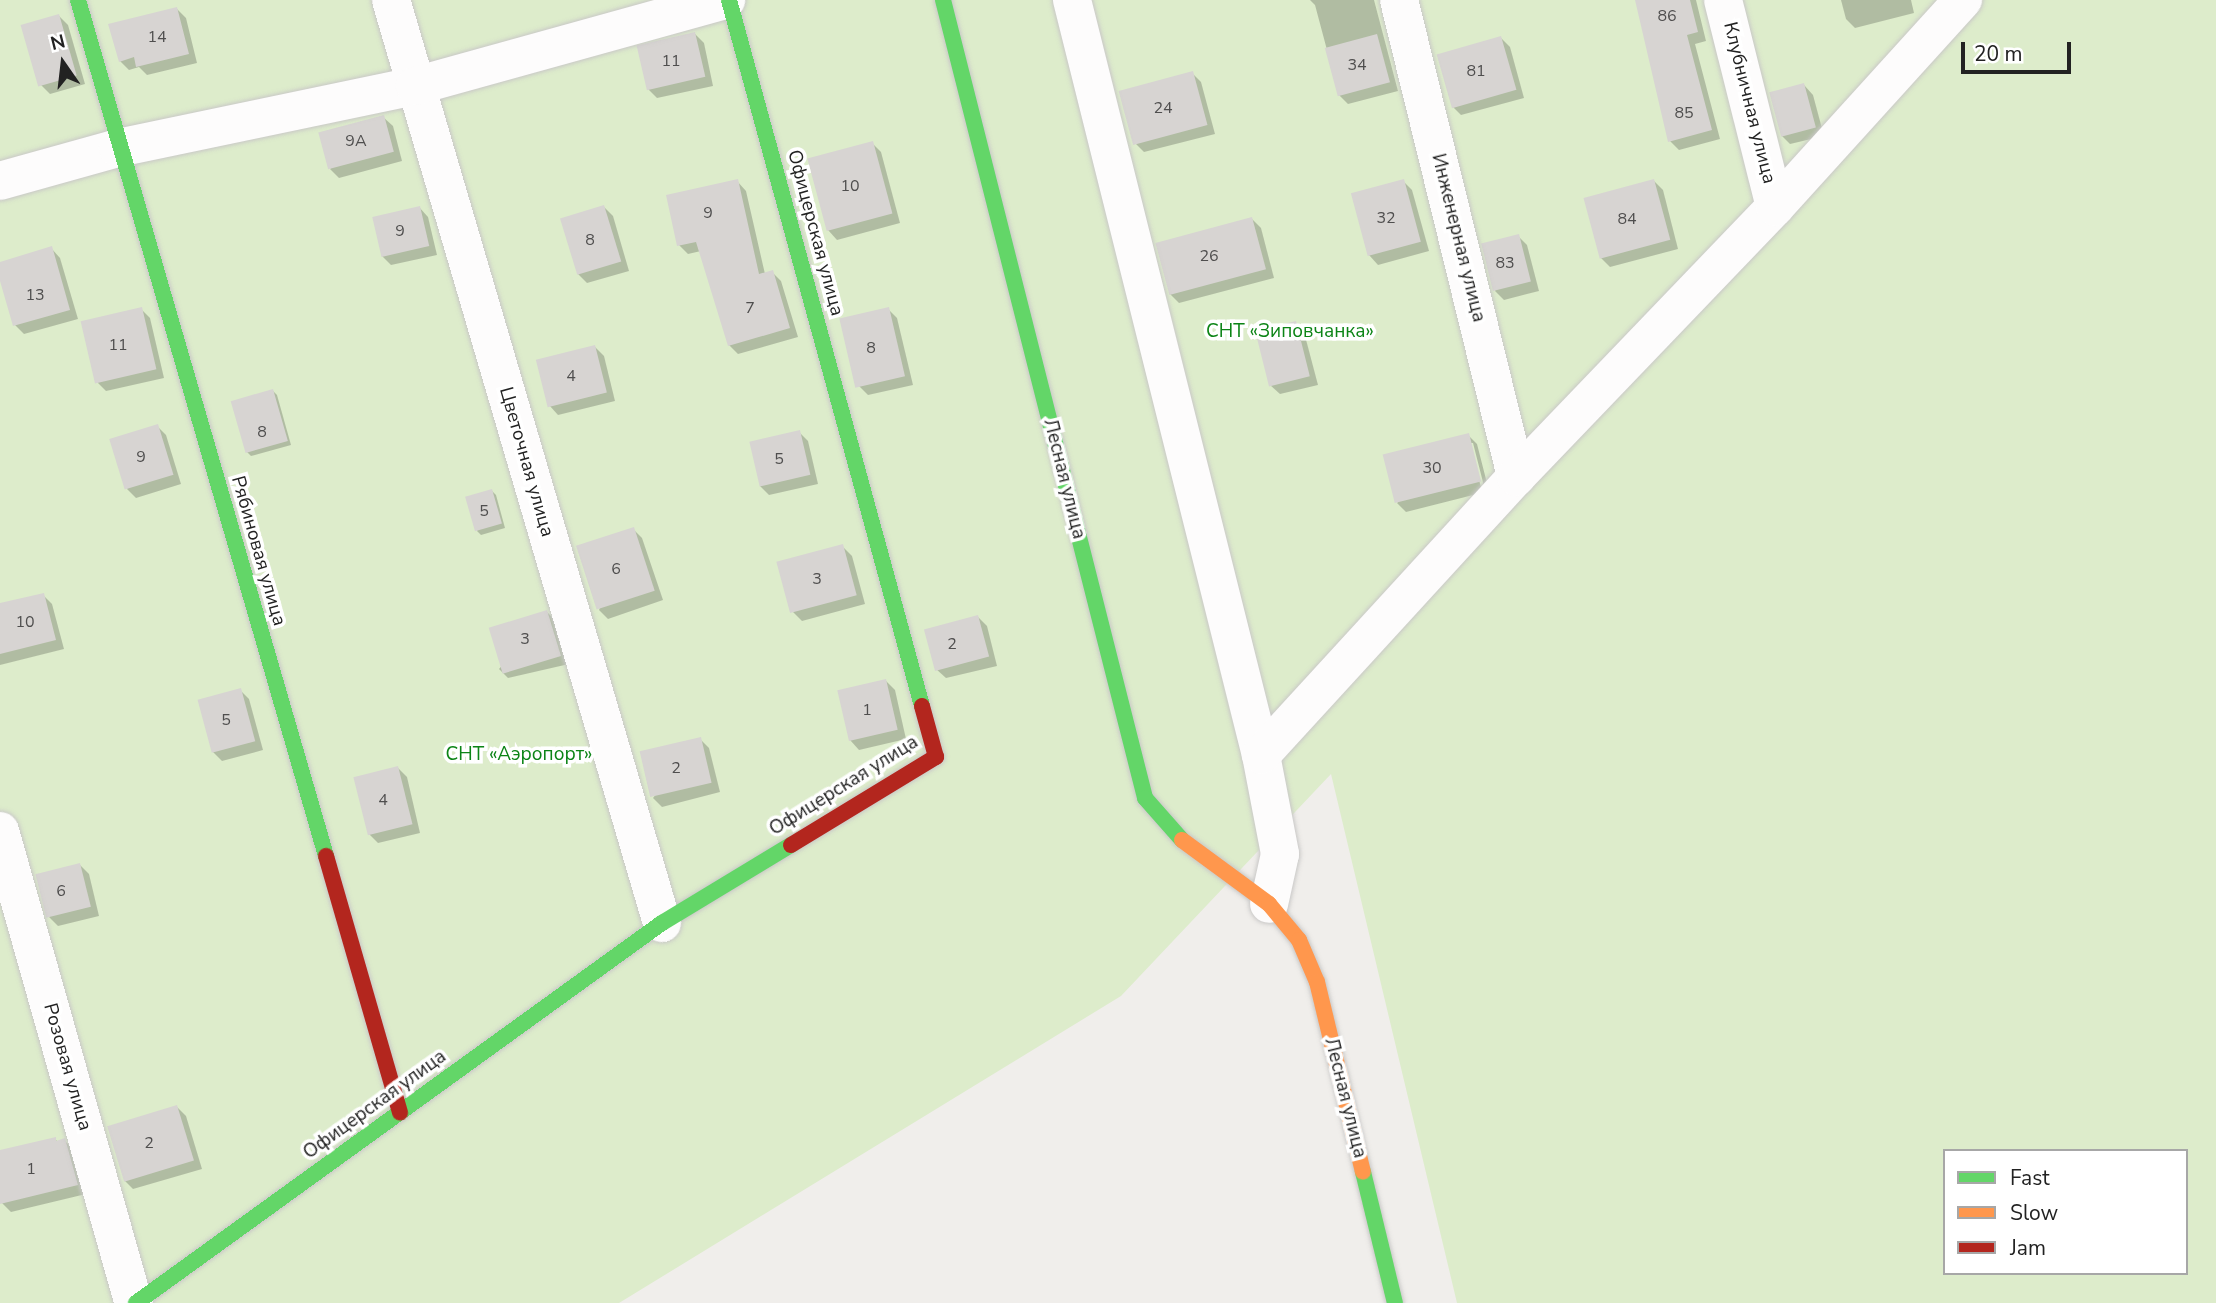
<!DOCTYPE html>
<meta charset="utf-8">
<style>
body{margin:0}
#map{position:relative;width:2216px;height:1303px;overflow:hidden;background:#f0eeeb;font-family:"Nunito Sans",sans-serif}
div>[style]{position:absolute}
.grass>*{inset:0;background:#ddeccb}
.shadow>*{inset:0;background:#0003}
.building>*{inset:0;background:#d7d4d2;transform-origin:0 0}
.roads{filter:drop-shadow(0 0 2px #c9c8c7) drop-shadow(0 0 2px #c9c8c7)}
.street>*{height:38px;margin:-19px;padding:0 19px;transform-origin:19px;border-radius:19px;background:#fdfcfc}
.fast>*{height:16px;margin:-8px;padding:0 8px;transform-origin:8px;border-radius:8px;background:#63d668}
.slow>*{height:16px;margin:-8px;padding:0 8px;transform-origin:8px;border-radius:8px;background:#ff974d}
.jam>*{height:16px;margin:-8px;padding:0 8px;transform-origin:8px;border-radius:8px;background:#b3261e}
span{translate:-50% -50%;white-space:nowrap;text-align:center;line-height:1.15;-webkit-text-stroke:7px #fff;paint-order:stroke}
.number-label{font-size:16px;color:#4f4e4e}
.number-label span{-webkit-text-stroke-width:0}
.street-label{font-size:19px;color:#222}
.park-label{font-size:19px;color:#0c8416}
.legend{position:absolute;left:1943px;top:1149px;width:245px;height:126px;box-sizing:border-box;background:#fff;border:2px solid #a7a7a7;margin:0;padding:9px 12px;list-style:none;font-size:21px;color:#222}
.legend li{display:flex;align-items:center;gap:14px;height:35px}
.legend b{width:35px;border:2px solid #a7a7a7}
.north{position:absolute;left:28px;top:28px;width:70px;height:70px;-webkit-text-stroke:5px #fff;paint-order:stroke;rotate:346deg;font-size:19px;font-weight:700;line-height:28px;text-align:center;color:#222}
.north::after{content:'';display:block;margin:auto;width:24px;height:32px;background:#222;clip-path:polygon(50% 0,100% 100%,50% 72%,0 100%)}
.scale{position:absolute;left:1961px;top:42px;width:110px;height:32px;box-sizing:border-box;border:4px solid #222;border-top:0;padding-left:9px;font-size:21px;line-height:24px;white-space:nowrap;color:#222;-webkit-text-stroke:5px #fff;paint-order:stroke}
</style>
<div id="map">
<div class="grass">
<div style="clip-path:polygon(evenodd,0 0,2216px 0,2216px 1303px,1457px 1303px,1331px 774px,1121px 996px,619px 1303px,0 1303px,0 0,1945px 1151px,2186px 1151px,2186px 1273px,1945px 1273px,1945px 1151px)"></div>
</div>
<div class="shadow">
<div style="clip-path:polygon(1310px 0,1374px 0,1398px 91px,1348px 104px,1339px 95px,1315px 5px)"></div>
<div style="clip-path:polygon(1637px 0,1696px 0,1706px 41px,1695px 44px,1720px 139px,1679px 150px,1670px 141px)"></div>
<div style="clip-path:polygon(1841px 0,1911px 0,1914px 13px,1855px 28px,1846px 19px)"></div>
<div style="clip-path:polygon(177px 9px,186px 18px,197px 63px,147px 75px,139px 67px,129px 70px,120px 61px)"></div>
<div style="clip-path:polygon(59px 16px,68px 25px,85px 84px,50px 94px,41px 85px)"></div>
<div style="clip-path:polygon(695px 34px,704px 43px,713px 86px,657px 98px,648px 89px)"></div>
<div style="clip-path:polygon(1501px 38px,1510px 47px,1524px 98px,1461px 115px,1452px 106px)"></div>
<div style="clip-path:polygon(1192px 73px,1201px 82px,1215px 134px,1144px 152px,1135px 143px)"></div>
<div style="clip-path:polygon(1804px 85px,1813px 95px,1824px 136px,1790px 144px,1781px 135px)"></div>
<div style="clip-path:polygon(383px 117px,393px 126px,402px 161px,339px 178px,330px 169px)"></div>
<div style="clip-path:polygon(872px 143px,881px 152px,900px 223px,837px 240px,828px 230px)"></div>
<div style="clip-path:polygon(737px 181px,746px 191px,765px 274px,772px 272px,781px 281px,798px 337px,738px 354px,729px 345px,701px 251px,688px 254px,679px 245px)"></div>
<div style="clip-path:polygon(1403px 181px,1412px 190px,1429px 251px,1378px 265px,1369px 255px)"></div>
<div style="clip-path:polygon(1654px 181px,1663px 190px,1678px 249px,1610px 267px,1601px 258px)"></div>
<div style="clip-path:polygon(419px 207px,428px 217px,437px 255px,391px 265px,382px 256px)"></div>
<div style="clip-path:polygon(604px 207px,613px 216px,629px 271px,587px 283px,578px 274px)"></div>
<div style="clip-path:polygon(1252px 219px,1261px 228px,1274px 278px,1179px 303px,1170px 294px)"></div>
<div style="clip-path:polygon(1518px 236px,1527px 245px,1539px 291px,1504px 300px,1495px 291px)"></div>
<div style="clip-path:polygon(51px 248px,60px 258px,78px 319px,24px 334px,15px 325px,0 275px,0 263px)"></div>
<div style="clip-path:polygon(141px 309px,150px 318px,164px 378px,106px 391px,97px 382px)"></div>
<div style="clip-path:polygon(888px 309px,897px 318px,913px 385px,868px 395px,859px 386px)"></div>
<div style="clip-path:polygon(1295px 323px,1304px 332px,1318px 385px,1280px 394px,1270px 385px)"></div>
<div style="clip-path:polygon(595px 347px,604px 356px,615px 401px,558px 415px,549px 405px)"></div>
<div style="clip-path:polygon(273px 391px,277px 395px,291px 445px,251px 456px,247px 452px)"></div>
<div style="clip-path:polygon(157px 426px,166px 435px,181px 484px,136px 498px,127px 489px)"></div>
<div style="clip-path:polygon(799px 432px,808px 441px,818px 484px,769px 495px,760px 486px)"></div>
<div style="clip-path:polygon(evenodd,1468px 435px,1477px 444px,1489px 491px,1406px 512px,1397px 503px,1468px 435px,1469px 443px,1473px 443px,1485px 490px,1482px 491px,1469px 443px)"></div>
<div style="clip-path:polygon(492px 491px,496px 495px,505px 528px,481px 535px,477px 531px)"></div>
<div style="clip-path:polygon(633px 529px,642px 538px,663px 600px,608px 619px,599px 610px)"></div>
<div style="clip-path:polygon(842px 546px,852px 556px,865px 604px,802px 621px,793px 612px)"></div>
<div style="clip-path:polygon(43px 595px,52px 604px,64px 649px,0 665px,0 605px)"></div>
<div style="clip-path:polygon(547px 612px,556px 621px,569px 664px,508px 678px,499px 669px)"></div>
<div style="clip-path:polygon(978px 617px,987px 626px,997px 666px,946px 678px,936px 669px)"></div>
<div style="clip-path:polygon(886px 681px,895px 690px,906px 739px,859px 750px,850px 740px)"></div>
<div style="clip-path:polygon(240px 690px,249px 699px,263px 750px,222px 761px,213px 752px)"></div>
<div style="clip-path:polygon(700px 739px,709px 748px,720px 792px,662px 807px,653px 798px)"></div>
<div style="clip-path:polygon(398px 768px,407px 777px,420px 833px,378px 843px,369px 834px)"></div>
<div style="clip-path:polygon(80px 865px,89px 874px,99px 916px,58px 926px,49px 917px)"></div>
<div style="clip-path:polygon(177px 1107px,186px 1116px,202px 1169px,133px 1189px,124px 1180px)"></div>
<div style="clip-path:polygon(55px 1139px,58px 1142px,64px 1140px,73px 1149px,86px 1194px,11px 1212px,2px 1203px,0 1195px,0 1152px)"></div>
</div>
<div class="building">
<div style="clip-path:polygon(1635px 0,1690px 0,1698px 32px,1687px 35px,1712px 130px,1668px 142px)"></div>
<div style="clip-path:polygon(177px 7px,189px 54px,136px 67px,134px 57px,119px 62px,108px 24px)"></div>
<div style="left:59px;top:14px;width:64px;height:40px;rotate:74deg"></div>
<div style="left:695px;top:32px;width:46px;height:60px;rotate:77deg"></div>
<div style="left:1377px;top:34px;width:50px;height:54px;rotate:75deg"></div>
<div style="left:1501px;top:36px;width:56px;height:67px;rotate:74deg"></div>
<div style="left:1193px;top:71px;width:56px;height:77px;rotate:75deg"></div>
<div style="left:1804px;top:83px;width:46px;height:36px;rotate:75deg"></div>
<div style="left:384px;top:115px;width:38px;height:68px;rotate:75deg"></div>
<div style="left:873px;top:141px;width:75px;height:68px;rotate:75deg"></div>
<div style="clip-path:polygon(738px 179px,759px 274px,773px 270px,790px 328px,728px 346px,696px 242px,677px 246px,666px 195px)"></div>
<div style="left:1404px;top:179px;width:65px;height:55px;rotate:75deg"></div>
<div style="left:1654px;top:179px;width:63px;height:73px;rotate:75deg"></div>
<div style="left:604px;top:205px;width:59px;height:46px;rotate:73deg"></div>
<div style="left:420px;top:206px;width:41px;height:49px;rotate:77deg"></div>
<div style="left:1252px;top:217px;width:54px;height:100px;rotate:75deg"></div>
<div style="left:1519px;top:234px;width:49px;height:39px;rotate:76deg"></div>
<div style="clip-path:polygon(52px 246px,70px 310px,13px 326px,0 281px,0 262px)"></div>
<div style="left:142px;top:307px;width:64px;height:63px;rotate:77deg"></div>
<div style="left:889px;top:307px;width:71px;height:51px;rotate:77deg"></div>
<div style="left:1296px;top:321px;width:57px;height:42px;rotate:76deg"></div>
<div style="left:595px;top:345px;width:49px;height:61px;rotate:76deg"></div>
<div style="left:273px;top:389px;width:54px;height:44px;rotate:74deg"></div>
<div style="left:158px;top:424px;width:53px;height:51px;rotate:73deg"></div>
<div style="left:800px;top:430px;width:46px;height:52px;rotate:77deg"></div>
<div style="left:1469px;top:433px;width:50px;height:89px;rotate:76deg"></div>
<div style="left:492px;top:489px;width:36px;height:28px;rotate:74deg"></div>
<div style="left:634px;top:527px;width:67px;height:61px;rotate:72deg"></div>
<div style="left:843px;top:544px;width:53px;height:69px;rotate:75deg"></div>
<div style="clip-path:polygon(44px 593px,56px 640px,0 654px,0 603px)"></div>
<div style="left:547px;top:610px;width:48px;height:61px;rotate:73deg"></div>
<div style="left:978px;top:615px;width:43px;height:56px;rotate:75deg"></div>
<div style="left:886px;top:679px;width:52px;height:50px;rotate:77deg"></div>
<div style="left:241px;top:688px;width:55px;height:45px;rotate:75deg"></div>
<div style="left:701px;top:737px;width:47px;height:63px;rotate:77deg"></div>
<div style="left:398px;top:766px;width:60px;height:46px;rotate:76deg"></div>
<div style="left:80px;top:863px;width:45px;height:46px;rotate:76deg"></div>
<div style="left:177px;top:1105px;width:58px;height:73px;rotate:73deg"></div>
<div style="clip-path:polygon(56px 1137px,56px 1141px,65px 1138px,78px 1185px,0 1204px,0 1150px)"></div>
</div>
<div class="roads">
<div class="street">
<div style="left:391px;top:0;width:962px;rotate:73.64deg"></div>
<div style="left:1072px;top:0;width:778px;rotate:75.95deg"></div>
<div style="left:1261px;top:755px;width:101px;rotate:79.1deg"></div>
<div style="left:1280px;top:854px;width:51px;rotate:102.4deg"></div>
<div style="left:1399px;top:0;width:491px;rotate:76.2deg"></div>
<div style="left:1723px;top:0;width:213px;rotate:75.9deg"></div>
<div style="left:0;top:181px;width:123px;rotate:-15.6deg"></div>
<div style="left:118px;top:148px;width:303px;rotate:-11.8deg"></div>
<div style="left:415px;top:86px;width:323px;rotate:-15.5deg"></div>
<div style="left:1261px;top:755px;width:377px;rotate:-47.5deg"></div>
<div style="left:1516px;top:477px;width:374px;rotate:-46.2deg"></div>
<div style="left:1775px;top:207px;width:280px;rotate:-47.8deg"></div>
<div style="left:0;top:831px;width:491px;rotate:74.2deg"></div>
</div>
<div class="fast">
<div style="left:78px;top:0;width:891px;rotate:73.84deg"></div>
<div style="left:729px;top:0;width:732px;rotate:74.71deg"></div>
<div style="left:943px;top:0;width:823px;rotate:75.79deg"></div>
<div style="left:1145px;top:798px;width:56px;rotate:48.6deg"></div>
<div style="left:1363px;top:1172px;width:135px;rotate:76.3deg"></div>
<div style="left:136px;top:1303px;width:649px;rotate:-35.85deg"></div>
<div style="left:662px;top:923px;width:151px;rotate:-31.2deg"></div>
</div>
<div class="slow">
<div style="left:1182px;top:840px;width:108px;rotate:36.3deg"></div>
<div style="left:1269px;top:904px;width:47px;rotate:50.2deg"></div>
<div style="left:1299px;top:940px;width:46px;rotate:66.8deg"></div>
<div style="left:1317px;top:982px;width:195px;rotate:76.4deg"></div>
</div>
<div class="jam">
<div style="left:791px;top:845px;width:170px;rotate:-31.3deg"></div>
<div style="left:936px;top:757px;width:53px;rotate:-105.4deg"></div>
<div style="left:326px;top:856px;width:267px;rotate:73.9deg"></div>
</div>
</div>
<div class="number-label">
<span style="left:1667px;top:16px">86</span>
<span style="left:157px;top:37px">14</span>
<span style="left:671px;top:61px">11</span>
<span style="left:1357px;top:65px">34</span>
<span style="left:1476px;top:71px">81</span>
<span style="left:1163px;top:108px">24</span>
<span style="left:1684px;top:113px">85</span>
<span style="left:356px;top:141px">9А</span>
<span style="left:850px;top:186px">10</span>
<span style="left:708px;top:213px">9</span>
<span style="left:1386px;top:218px">32</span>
<span style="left:1627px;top:219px">84</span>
<span style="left:400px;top:231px">9</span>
<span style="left:590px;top:240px">8</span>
<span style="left:1209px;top:256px">26</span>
<span style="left:1505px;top:263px">83</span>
<span style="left:35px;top:295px">13</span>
<span style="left:750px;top:308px">7</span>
<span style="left:118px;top:345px">11</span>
<span style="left:871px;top:348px">8</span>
<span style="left:571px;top:376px">4</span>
<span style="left:262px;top:432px">8</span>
<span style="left:141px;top:457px">9</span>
<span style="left:779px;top:459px">5</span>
<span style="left:1432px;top:468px">30</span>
<span style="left:484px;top:511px">5</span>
<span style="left:616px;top:569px">6</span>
<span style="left:817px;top:579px">3</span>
<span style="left:25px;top:622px">10</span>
<span style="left:525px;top:639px">3</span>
<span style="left:952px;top:644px">2</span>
<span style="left:867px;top:710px">1</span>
<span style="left:226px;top:720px">5</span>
<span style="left:676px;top:768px">2</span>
<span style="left:383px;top:800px">4</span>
<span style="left:61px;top:891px">6</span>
<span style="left:149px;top:1143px">2</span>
<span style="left:31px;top:1169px">1</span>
</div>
<div class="street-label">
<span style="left:1749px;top:103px;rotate:76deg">Клубничная улица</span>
<span style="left:815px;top:233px;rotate:75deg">Офицерская улица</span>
<span style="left:1458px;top:238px;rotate:76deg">Инженерная улица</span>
<span style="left:526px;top:462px;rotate:74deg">Цветочная улица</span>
<span style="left:1064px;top:479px;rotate:76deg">Лесная улица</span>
<span style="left:258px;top:551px;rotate:74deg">Рябиновая улица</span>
<span style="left:844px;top:786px;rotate:-32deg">Офицерская улица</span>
<span style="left:67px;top:1067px;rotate:74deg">Розовая улица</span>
<span style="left:1345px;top:1098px;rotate:76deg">Лесная улица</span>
<span style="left:375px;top:1105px;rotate:-36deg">Офицерская улица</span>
</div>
<div class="park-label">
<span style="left:1290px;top:332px">СНТ «Зиповчанка»</span>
<span style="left:519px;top:755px">СНТ «Аэропорт»</span>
</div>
<ul class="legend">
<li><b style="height:9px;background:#63d668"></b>Fast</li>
<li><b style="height:9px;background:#ff974d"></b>Slow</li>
<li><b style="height:9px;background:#b3261e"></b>Jam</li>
</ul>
<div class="north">N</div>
<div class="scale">20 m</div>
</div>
